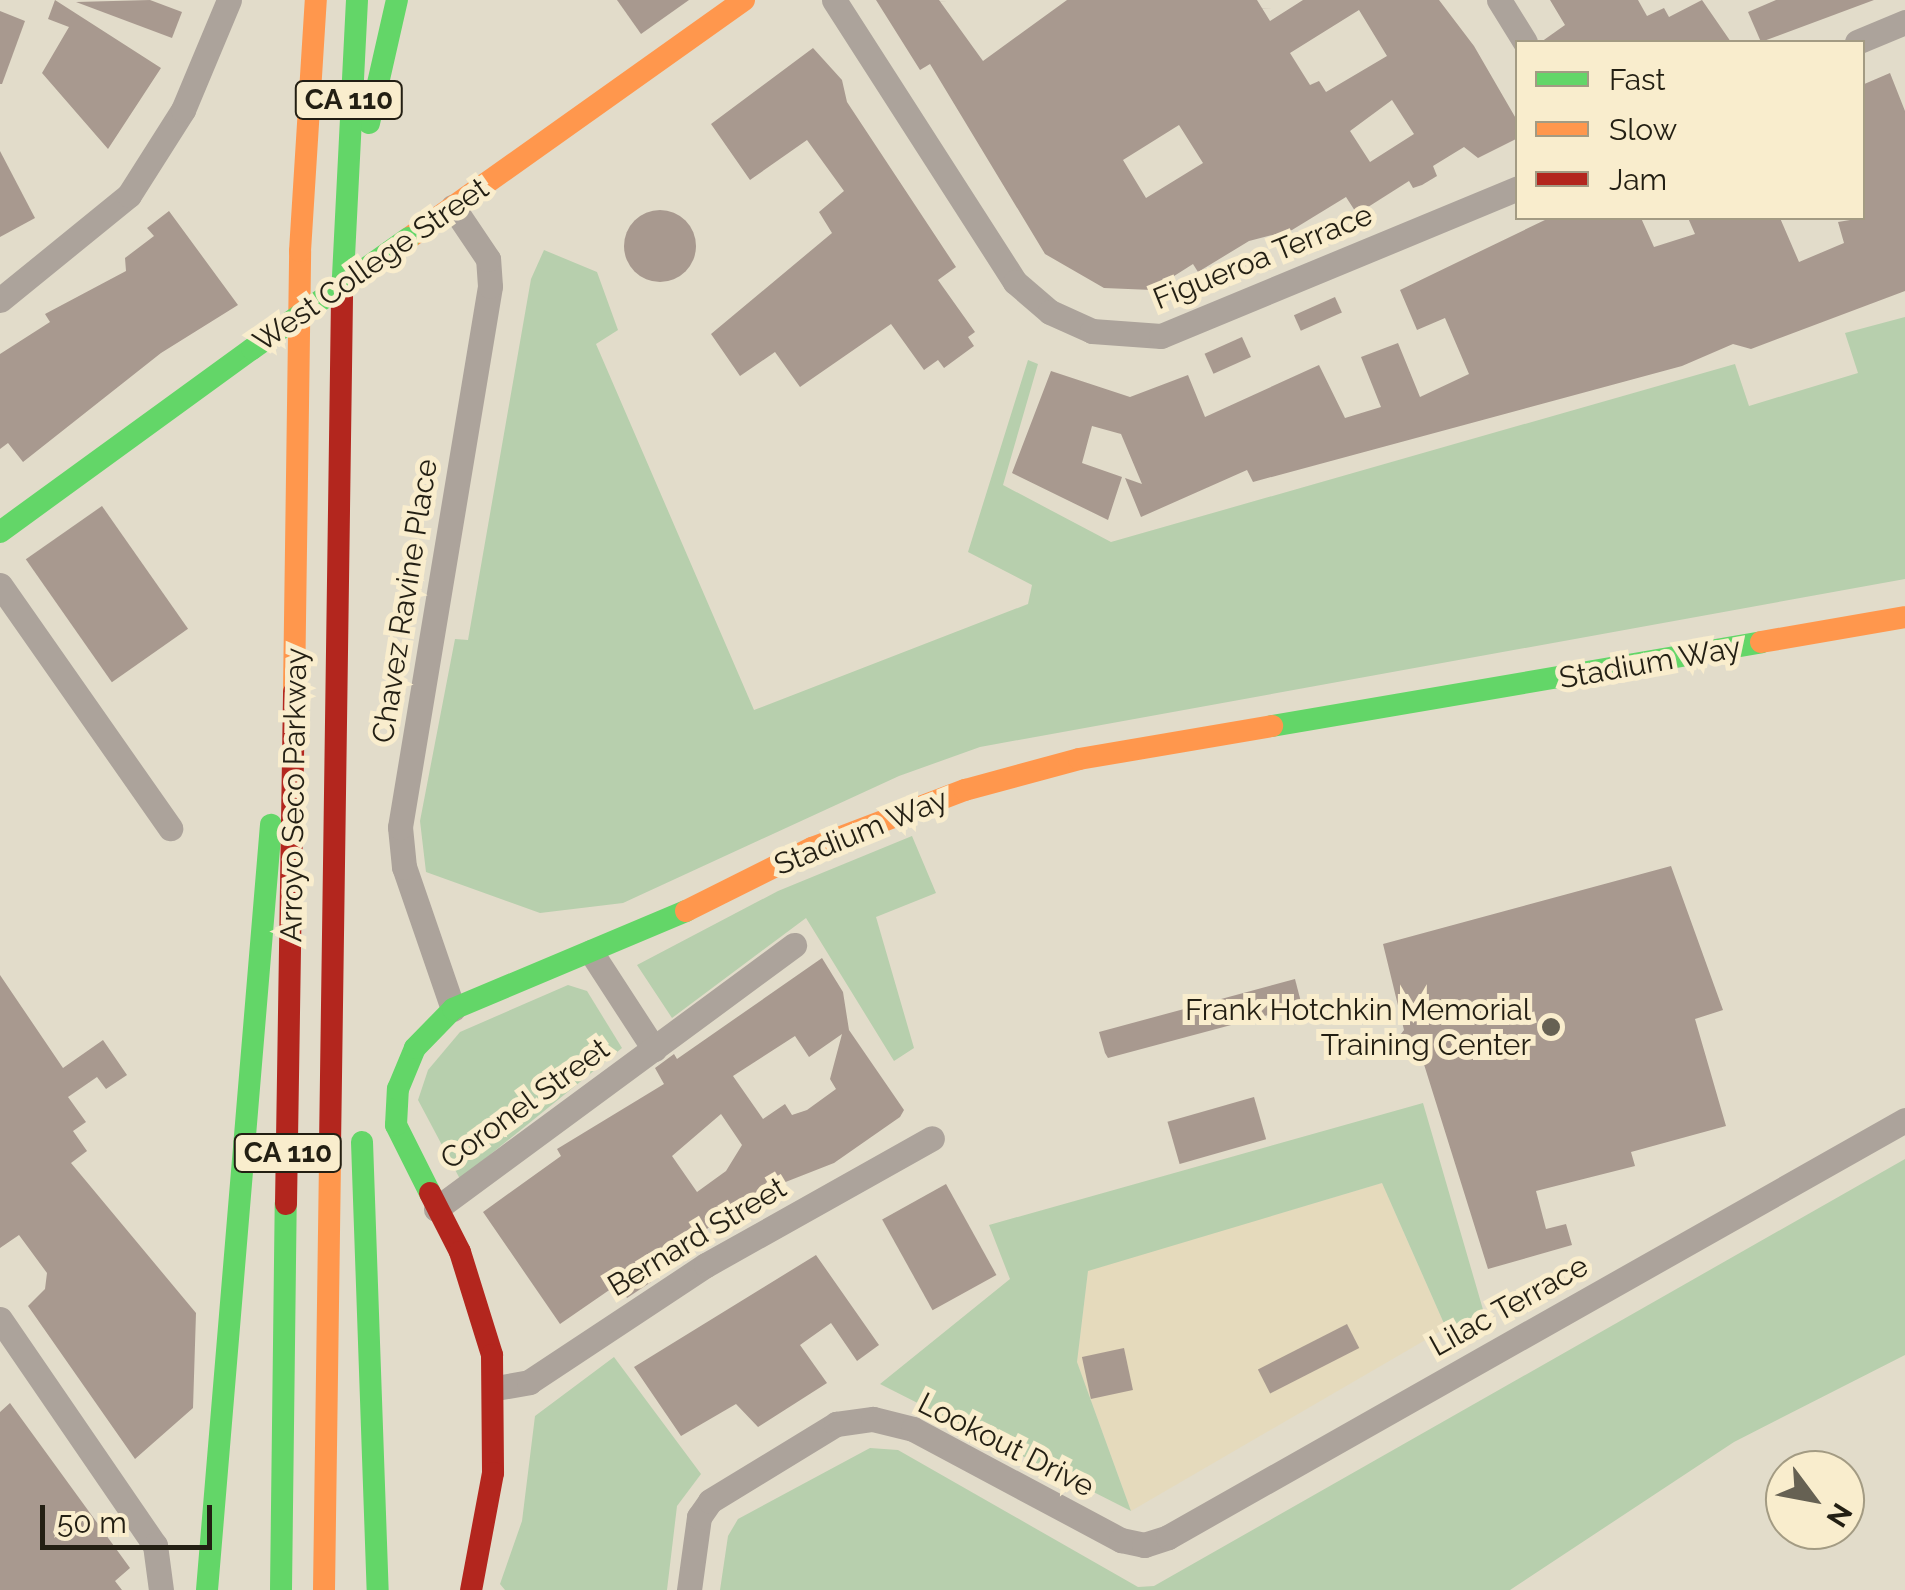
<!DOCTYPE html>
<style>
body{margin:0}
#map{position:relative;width:1905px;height:1590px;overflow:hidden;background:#e2dcca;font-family:Raleway,sans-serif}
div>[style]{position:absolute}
.built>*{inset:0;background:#e5dabc}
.green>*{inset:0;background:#b7cfad}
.building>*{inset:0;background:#a8998f;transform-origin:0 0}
.round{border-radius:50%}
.street>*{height:25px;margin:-12.5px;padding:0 12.5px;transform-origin:12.5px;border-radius:12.5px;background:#aca39b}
.fast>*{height:22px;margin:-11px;padding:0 11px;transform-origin:11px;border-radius:11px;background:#63d668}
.slow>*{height:22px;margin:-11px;padding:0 11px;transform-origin:11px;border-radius:11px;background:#ff974d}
.jam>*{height:22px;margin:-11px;padding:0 11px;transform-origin:11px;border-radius:11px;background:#b3261e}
.fast-bridge>*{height:22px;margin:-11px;padding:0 11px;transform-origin:11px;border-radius:11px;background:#63d668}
.dots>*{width:28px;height:28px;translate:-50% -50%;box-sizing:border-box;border:5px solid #f9edcd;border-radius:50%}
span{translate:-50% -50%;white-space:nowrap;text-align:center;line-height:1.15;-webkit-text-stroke:10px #f9edcd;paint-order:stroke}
.shield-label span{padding:2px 8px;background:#f9edcd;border:2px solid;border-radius:8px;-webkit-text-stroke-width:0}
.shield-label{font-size:28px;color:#231f13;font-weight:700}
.street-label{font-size:30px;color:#231f13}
.poi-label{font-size:30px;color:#231f13}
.right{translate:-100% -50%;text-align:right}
.legend{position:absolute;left:1515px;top:40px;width:350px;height:180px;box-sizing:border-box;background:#f9edcd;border:2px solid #a39b83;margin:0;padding:12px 18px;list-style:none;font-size:30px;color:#231f13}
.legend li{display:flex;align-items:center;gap:20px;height:50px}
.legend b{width:50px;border:2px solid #a39b83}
.north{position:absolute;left:1765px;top:1450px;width:100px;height:100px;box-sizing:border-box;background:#f9edcd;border:2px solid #a39b83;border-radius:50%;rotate:122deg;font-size:28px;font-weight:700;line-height:40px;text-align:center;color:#231f13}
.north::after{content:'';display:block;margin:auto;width:35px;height:45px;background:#666153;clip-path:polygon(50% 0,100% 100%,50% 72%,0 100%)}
.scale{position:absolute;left:40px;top:1505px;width:172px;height:45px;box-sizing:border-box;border:5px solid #231f13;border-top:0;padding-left:12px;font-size:30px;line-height:35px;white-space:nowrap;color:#231f13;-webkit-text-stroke:8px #f9edcd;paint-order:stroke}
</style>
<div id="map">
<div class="built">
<div style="clip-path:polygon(1382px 1183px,1446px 1328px,1131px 1511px,1077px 1362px,1088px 1270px)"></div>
</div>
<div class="green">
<div style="clip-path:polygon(544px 250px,597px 272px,618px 330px,596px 344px,754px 710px,1028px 604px,1032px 585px,968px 552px,1028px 360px,1038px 364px,1003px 485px,1111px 542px,1735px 364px,1749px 406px,1858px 373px,1845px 333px,1905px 317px,1905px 579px,980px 747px,899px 776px,623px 903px,540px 913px,426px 872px,420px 821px,455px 639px,468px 640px,531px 279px)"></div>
<div style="clip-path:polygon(912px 836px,936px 893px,876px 917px,914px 1048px,894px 1061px,806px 918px,672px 1018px,637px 965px,778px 891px)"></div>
<div style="clip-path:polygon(568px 985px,587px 991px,622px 1048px,460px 1179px,418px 1100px,428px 1070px,460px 1032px)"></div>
<div style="clip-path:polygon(1423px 1103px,1484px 1313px,1446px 1328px,1382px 1183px,1088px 1271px,1077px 1362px,1131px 1511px,880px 1384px,1010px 1279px,989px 1225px)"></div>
<div style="clip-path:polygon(1905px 1159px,1905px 1355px,1734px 1442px,1510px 1590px,720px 1590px,728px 1536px,738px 1519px,870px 1448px,898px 1450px,1138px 1587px,1154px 1586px)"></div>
<div style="clip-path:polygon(614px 1357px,701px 1474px,677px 1506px,667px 1590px,505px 1590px,500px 1584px,522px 1521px,535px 1416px)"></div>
</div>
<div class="building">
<div style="clip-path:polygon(55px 0,161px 68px,108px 149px,42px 73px,69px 27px,48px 19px)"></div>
<div style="clip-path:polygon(150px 0,182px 12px,172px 38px,76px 2px)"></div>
<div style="clip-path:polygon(617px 0,689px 0,641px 34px)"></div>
<div style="clip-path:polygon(evenodd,876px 0,939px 0,983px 61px,1067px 0,1257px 0,1270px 21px,1303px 0,1439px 0,1474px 46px,1518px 122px,1518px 138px,1478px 158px,1464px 147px,1433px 166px,1437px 176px,1422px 185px,1413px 188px,1409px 181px,1357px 214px,1346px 197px,1292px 230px,1249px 241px,1198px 272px,1193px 264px,1152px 290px,1104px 288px,1045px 254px,930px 64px,920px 70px,876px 0,1359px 10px,1387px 56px,1326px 92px,1319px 81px,1310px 85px,1290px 53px,1359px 10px,876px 0,1392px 100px,1414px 134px,1370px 162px,1350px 131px,1392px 100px,876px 0,1179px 125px,1203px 163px,1146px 198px,1123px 160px,1179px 125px)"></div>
<div style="clip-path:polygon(1550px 0,1638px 0,1647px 16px,1664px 8px,1669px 17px,1702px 0,1731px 42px,1541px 42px,1565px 25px)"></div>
<div style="clip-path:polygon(1776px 0,1874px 0,1761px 42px,1748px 12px)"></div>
<div style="clip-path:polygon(0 11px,25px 21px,2px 84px,0 84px)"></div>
<div style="clip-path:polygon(813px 48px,842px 80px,847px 102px,956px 267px,938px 280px,975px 332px,968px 337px,974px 346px,944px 368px,938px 360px,924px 370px,891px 324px,800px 387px,775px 352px,740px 376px,711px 334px,832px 233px,819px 212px,844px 191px,807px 140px,750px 180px,711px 124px)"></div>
<div style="clip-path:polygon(1890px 73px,1905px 111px,1905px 291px,1751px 349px,1733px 344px,1682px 366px,1253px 482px,1247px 470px,1141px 517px,1125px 478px,1142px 484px,1121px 434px,1092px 426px,1082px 463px,1122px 477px,1108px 520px,1012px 473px,1051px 371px,1130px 397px,1188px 375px,1205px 417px,1319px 365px,1345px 418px,1381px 407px,1361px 357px,1398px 343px,1420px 397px,1469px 374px,1445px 318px,1417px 330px,1400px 290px,1547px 219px,1641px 218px,1654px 247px,1695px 234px,1688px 218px,1780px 218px,1799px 262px,1844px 243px,1838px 222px,1862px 218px,1862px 85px)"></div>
<div style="clip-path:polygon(0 151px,35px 218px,0 237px)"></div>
<div class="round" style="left:624px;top:210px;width:72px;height:72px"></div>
<div style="clip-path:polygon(169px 211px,238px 305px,161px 353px,23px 462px,8px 443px,0 449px,0 354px,50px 322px,45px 314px,126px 271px,125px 258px,154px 236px,147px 228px)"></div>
<div style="left:1335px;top:297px;width:17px;height:45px;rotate:66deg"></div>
<div style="left:1242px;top:337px;width:22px;height:41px;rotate:66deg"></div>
<div style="left:102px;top:506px;width:150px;height:93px;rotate:55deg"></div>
<div style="clip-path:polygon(1671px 866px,1723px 1010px,1695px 1019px,1726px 1126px,1631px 1152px,1635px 1166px,1536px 1191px,1546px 1229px,1566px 1224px,1572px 1245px,1488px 1269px,1422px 1058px,1394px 1058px,1391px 1047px,1404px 1030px,1383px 944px)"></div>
<div style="clip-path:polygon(evenodd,822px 958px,843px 992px,849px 1030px,904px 1110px,900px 1117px,834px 1163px,783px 1183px,779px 1177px,743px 1201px,749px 1209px,723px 1226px,719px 1220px,646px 1274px,651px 1282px,627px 1298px,618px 1284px,560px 1324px,483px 1212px,561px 1156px,557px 1149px,664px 1084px,655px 1068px,674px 1054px,677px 1059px,822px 958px,842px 1034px,830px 1079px,836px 1089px,807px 1110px,792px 1115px,785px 1104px,763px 1119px,733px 1076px,795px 1036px,809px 1057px,842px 1034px,822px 958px,721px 1114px,742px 1145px,726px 1171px,697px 1192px,672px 1156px,721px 1114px)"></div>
<div style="clip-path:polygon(0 975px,63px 1068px,103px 1040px,127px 1075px,106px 1089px,97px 1077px,68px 1097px,86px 1122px,73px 1131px,87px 1151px,71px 1163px,196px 1313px,193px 1408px,135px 1459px,28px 1306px,45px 1289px,47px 1273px,19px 1235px,0 1248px)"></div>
<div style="clip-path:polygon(1295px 979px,1302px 1006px,1108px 1058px,1105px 1053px,1099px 1032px)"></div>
<div style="left:1254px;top:1097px;width:44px;height:90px;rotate:74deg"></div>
<div style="left:946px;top:1184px;width:104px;height:73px;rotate:61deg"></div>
<div style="clip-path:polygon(816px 1255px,879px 1345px,857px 1361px,831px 1323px,800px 1345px,827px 1383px,758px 1427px,736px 1404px,681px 1436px,634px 1367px)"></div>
<div style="left:1347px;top:1324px;width:27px;height:100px;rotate:63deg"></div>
<div style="left:1124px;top:1348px;width:43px;height:43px;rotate:78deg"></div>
<div style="clip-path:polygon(10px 1403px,130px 1568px,115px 1581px,122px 1590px,0 1590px,0 1412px)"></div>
</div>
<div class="street">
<div style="left:834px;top:0;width:335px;rotate:57.3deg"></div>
<div style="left:1015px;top:282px;width:46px;rotate:40.6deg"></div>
<div style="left:1050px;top:312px;width:46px;rotate:24.3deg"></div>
<div style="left:1092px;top:331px;width:69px;rotate:4.1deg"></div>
<div style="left:1161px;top:336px;width:386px;rotate:-22.5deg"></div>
<div style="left:1499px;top:0;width:49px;rotate:58.2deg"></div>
<div style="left:1857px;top:42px;width:52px;rotate:-22.6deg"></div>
<div style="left:0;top:300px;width:166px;rotate:-39.1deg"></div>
<div style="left:129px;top:195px;width:101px;rotate:-57.6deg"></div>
<div style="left:183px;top:110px;width:119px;rotate:-67.3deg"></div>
<div style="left:0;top:585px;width:297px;rotate:55deg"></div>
<div style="left:591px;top:952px;width:116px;rotate:57deg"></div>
<div style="left:453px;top:1009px;width:150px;rotate:-109deg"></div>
<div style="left:404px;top:867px;width:40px;rotate:-95.7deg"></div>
<div style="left:400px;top:827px;width:548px;rotate:-80.55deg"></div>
<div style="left:490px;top:286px;width:27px;rotate:-94deg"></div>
<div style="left:488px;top:259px;width:63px;rotate:-123.9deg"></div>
<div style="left:436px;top:1209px;width:445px;rotate:-36.4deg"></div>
<div style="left:0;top:1319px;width:274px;rotate:55.6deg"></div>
<div style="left:155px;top:1545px;width:45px;rotate:82.4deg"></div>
<div style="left:496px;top:1388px;width:34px;rotate:-10deg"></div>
<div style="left:529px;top:1382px;width:212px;rotate:-33.5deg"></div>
<div style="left:706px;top:1265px;width:259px;rotate:-29.3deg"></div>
<div style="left:689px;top:1590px;width:74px;rotate:-82.2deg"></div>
<div style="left:699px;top:1517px;width:19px;rotate:-55deg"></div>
<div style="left:710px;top:1501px;width:148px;rotate:-31.4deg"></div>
<div style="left:836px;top:1424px;width:37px;rotate:-8deg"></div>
<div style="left:873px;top:1419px;width:41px;rotate:14deg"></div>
<div style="left:913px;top:1429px;width:236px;rotate:28.1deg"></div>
<div style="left:1121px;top:1540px;width:24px;rotate:12deg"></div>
<div style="left:1144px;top:1545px;width:25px;rotate:-18deg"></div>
<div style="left:1168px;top:1537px;width:847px;rotate:-29.5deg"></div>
</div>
<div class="fast">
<div style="left:369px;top:123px;width:126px;rotate:-77.2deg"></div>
<div style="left:342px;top:296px;width:296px;rotate:-87.1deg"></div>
<div style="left:0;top:532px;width:311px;rotate:-36deg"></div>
<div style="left:1272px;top:726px;width:496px;rotate:-9.7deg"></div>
<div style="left:362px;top:1142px;width:448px;rotate:88deg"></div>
<div style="left:430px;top:1193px;width:76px;rotate:-116.6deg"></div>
<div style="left:396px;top:1125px;width:36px;rotate:-87deg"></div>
<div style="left:398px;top:1089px;width:44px;rotate:-67.5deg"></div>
<div style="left:415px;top:1048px;width:54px;rotate:-45.7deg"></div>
<div style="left:453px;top:1009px;width:253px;rotate:-22.8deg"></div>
<div style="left:207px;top:1590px;width:768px;rotate:-85.22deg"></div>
<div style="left:281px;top:1590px;width:386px;rotate:-89.3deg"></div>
</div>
<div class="slow">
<div style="left:409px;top:238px;width:411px;rotate:-35.4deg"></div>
<div style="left:1761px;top:642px;width:146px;rotate:-9.8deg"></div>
<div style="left:294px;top:692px;width:441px;rotate:-89.2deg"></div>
<div style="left:300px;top:251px;width:252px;rotate:-86.4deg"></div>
<div style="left:686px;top:911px;width:141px;rotate:-26.6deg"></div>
<div style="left:812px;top:848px;width:164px;rotate:-20.8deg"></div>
<div style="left:965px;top:790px;width:118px;rotate:-15.2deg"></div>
<div style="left:1079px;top:759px;width:196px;rotate:-9.7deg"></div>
<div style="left:324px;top:1590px;width:443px;rotate:-89.2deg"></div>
</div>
<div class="jam">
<div style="left:330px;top:1147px;width:851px;rotate:-89.19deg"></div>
<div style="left:430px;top:1193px;width:66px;rotate:63deg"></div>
<div style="left:460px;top:1252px;width:108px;rotate:72.7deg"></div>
<div style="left:492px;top:1355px;width:118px;rotate:89.5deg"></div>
<div style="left:493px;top:1473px;width:119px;rotate:100.6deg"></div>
<div style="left:286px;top:1204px;width:512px;rotate:-89.1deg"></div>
</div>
<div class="fast-bridge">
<div style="left:252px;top:349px;width:192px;rotate:-35.3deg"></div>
</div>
<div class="dots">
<div style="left:1551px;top:1027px;background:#666153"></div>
</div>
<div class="shield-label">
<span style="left:349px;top:100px">CA 110</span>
<span style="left:288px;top:1153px">CA 110</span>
</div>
<div class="street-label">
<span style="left:1263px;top:257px;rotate:-22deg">Figueroa Terrace</span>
<span style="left:371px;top:265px;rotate:-35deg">West College Street</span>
<span style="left:405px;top:601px;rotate:-81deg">Chavez Ravine Place</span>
<span style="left:1650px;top:663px;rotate:-10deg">Stadium Way</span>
<span style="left:294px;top:795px;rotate:-89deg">Arroyo Seco Parkway</span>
<span style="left:861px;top:832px;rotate:-22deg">Stadium Way</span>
<span style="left:525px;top:1104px;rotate:-36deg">Coronel Street</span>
<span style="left:697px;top:1237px;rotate:-31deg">Bernard Street</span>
<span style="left:1509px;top:1306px;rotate:-29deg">Lilac Terrace</span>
<span style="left:1006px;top:1445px;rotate:27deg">Lookout Drive</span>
</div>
<div class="poi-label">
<span class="right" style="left:1531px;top:1027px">Frank Hotchkin Memorial<br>Training Center</span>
</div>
<ul class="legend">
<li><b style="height:12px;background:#63d668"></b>Fast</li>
<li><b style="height:12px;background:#ff974d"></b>Slow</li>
<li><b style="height:12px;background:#b3261e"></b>Jam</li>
</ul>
<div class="north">N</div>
<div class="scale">50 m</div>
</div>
